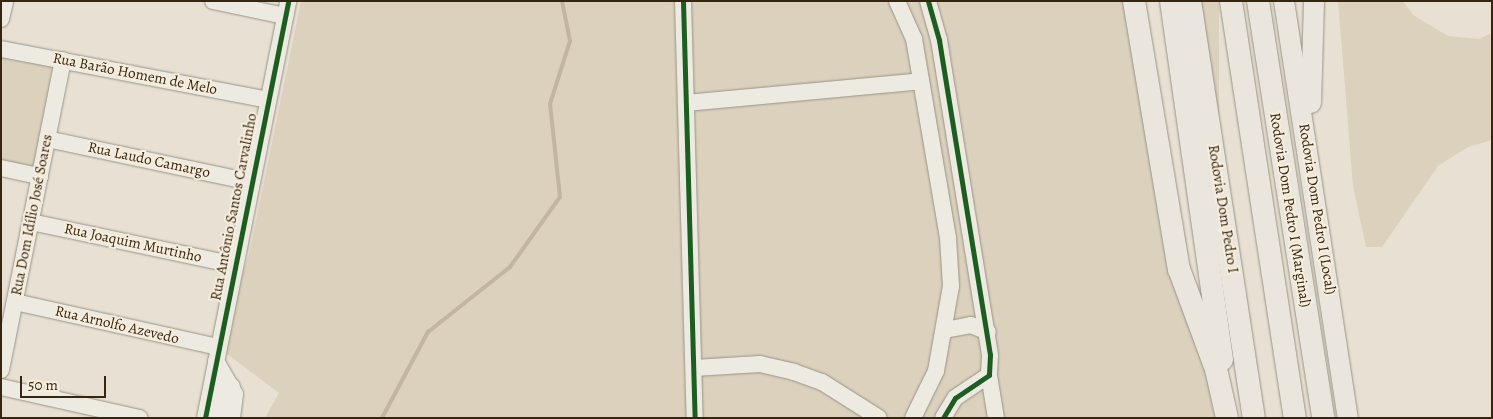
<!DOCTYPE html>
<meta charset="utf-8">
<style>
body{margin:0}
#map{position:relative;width:1493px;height:419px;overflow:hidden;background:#e8e1d3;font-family:Alegreya,serif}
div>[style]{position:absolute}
.green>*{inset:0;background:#dbd1bc;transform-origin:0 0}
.stream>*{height:4px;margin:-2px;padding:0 2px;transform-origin:2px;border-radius:2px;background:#c2b6a1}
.roads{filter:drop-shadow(0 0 1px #999388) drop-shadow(0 0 1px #999388)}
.minor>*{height:16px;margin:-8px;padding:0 8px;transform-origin:8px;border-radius:8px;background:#edeae2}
.major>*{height:20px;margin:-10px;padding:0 10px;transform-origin:10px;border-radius:10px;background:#eae5dd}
.highway>*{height:22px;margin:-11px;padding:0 11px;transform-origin:11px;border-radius:11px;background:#eae5dd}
.cycleway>*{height:5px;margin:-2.5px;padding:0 2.5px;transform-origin:2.5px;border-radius:2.5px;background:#1b5e20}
span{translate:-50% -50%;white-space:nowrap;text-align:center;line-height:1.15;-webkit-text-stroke:4px #f6eddd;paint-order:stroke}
.street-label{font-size:15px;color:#362610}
.frame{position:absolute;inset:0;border:2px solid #362610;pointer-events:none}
.scale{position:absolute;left:20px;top:376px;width:86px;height:22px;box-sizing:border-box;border:2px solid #362610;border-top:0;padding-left:6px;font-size:15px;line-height:18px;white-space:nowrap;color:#362610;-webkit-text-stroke:4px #f6eddd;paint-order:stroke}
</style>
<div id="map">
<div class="green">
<div style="clip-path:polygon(301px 1px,1131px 1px,1218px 418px,265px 418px,279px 393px,218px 347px,249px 254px)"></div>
<div style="left:1201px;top:1px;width:18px;height:422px"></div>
<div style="clip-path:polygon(1338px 1px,1403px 1px,1413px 15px,1448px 36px,1479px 39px,1492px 33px,1492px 140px,1468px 147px,1438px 166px,1382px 247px,1366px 247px,1353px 186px)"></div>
<div style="clip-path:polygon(1px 53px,56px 63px,36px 168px,1px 162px)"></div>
</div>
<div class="stream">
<div style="left:382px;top:418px;width:98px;rotate:-61.9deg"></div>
<div style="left:428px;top:332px;width:105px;rotate:-38.4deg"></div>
<div style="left:510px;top:267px;width:86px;rotate:-54.5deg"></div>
<div style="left:560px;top:197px;width:94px;rotate:-96.1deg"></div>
<div style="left:550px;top:104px;width:66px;rotate:-72.4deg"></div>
<div style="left:570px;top:41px;width:41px;rotate:-101.3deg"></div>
</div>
<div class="roads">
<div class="minor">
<div style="left:213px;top:1px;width:74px;rotate:11.8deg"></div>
<div style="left:683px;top:1px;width:417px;rotate:88.4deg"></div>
<div style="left:897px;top:1px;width:42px;rotate:65.9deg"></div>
<div style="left:914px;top:39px;width:202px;rotate:80.3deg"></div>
<div style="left:948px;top:238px;width:48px;rotate:86.4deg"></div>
<div style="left:951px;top:286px;width:86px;rotate:100deg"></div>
<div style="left:936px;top:371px;width:52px;rotate:116.1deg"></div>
<div style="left:928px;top:1px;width:41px;rotate:74.2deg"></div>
<div style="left:939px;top:40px;width:319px;rotate:80.8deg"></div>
<div style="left:990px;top:355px;width:20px;rotate:93deg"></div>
<div style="left:989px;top:375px;width:41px;rotate:145.9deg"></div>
<div style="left:955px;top:398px;width:23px;rotate:121deg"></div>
<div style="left:1px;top:19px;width:18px;rotate:-77deg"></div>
<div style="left:1px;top:49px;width:272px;rotate:10.8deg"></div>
<div style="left:686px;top:103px;width:236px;rotate:-5.3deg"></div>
<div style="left:47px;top:139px;width:208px;rotate:11.9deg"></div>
<div style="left:1px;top:168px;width:40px;rotate:12deg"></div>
<div style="left:31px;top:222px;width:208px;rotate:11.9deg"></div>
<div style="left:15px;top:302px;width:208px;rotate:12.5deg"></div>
<div style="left:945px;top:330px;width:26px;rotate:-11deg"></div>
<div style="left:971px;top:325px;width:18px;rotate:22deg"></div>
<div style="left:216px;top:361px;width:38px;rotate:60deg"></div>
<div style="left:235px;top:394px;width:24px;rotate:97deg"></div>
<div style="left:694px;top:368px;width:66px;rotate:-3.5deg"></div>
<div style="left:760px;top:364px;width:35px;rotate:13deg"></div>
<div style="left:794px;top:372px;width:30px;rotate:20deg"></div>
<div style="left:822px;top:382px;width:67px;rotate:32.3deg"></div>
<div style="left:1px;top:370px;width:316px;rotate:-78.7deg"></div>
<div style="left:989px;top:375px;width:44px;rotate:80.8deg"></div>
<div style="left:1px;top:387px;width:142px;rotate:12.6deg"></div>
<div style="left:205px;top:418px;width:425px;rotate:-78.7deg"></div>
<div style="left:218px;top:418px;width:27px;rotate:-80deg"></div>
<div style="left:223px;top:391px;width:10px;rotate:-29deg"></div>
</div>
<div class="major">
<div style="left:1284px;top:1px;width:422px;rotate:81.3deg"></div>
<div style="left:1311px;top:103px;width:102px;rotate:-88.3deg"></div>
</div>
<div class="highway">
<div style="left:1134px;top:1px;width:272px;rotate:80.5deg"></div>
<div style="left:1179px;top:269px;width:107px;rotate:69.7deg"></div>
<div style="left:1216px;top:369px;width:50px;rotate:77.3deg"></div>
<div style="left:1171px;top:1px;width:362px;rotate:81.9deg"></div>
<div style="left:1190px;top:1px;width:422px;rotate:81.3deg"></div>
<div style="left:1231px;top:1px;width:422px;rotate:81.3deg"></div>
<div style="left:1258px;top:1px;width:422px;rotate:81.1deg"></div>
</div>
</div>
<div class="cycleway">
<div style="left:683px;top:1px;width:417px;rotate:88.4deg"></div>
<div style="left:928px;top:1px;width:41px;rotate:74.2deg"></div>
<div style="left:939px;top:40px;width:319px;rotate:80.8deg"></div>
<div style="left:990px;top:355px;width:20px;rotate:93deg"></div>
<div style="left:989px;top:375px;width:41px;rotate:145.9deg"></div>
<div style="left:955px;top:398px;width:23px;rotate:121deg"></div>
<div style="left:205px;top:418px;width:425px;rotate:-78.7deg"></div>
</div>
<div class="street-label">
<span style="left:135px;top:74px;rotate:11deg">Rua Barão Homem de Melo</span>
<span style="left:149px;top:160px;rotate:12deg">Rua Laudo Camargo</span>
<span style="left:234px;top:207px;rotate:-79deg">Rua Antônio Santos Carvalinho</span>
<span style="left:1223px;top:209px;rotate:81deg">Rodovia Dom Pedro I</span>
<span style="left:1317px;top:209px;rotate:81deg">Rodovia Dom Pedro I (Local)</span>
<span style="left:1290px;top:210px;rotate:81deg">Rodovia Dom Pedro I (Marginal)</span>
<span style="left:32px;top:215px;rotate:-79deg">Rua Dom Idílio José Soares</span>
<span style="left:133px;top:243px;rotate:12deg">Rua Joaquim Murtinho</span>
<span style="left:117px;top:325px;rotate:13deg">Rua Arnolfo Azevedo</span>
</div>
<div class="frame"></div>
<div class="scale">50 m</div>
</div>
